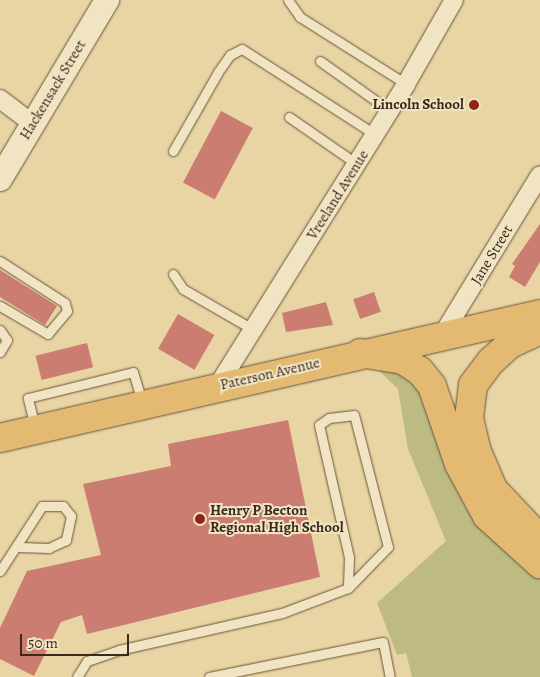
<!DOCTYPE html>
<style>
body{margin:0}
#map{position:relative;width:540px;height:677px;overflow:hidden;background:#e9d5a3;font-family:Alegreya,serif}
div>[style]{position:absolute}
.green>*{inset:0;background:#bdbb81}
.building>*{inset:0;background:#cb7d72;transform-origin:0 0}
.roads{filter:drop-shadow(0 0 1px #66543e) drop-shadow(0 0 1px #66543e)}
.lane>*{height:9px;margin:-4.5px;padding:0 4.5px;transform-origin:4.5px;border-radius:4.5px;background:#f1e4c3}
.street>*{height:18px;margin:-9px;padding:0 9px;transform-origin:9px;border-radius:9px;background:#f1e4c3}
.secondary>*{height:24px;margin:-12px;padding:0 12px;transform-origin:12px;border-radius:12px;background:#f1e4c3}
.primary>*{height:28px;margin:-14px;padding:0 14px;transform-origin:14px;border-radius:14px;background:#e4ba72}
.highway>*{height:28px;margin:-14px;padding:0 14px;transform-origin:14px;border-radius:14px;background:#e4ba72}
.dots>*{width:14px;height:14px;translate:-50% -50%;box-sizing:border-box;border:2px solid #f1e4c3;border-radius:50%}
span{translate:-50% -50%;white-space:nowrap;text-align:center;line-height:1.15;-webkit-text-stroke:4px #f1e4c3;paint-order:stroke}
.street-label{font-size:15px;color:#3a291c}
.poi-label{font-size:15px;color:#3a291c;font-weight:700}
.right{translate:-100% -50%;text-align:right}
.left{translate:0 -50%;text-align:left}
.scale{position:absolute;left:20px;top:634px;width:109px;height:22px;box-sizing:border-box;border:2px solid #3a291c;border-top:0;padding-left:6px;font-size:15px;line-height:18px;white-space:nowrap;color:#3a291c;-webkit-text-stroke:4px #f1e4c3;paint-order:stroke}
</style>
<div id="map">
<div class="green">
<div style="clip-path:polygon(372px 364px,404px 367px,425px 396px,453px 483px,497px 535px,540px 572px,540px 677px,412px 677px,406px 653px,397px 655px,377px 603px,446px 541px,408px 449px,398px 389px)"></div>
</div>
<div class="building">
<div style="left:221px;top:111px;width:36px;height:81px;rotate:28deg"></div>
<div style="clip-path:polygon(540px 224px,540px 262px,525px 287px,509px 277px,515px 266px,512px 264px)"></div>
<div style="clip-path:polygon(0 270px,57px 306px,45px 325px,0 297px)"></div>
<div style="left:374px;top:292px;width:21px;height:22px;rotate:71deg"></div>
<div style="clip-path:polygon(326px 302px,333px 325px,286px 332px,282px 313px)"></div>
<div style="left:178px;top:314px;width:42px;height:40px;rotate:30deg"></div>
<div style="left:87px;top:343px;width:25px;height:53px;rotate:76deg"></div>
<div style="clip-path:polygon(288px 420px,320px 577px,87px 634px,82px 615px,61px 622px,34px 676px,0 659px,0 628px,27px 571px,101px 555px,83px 484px,171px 466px,168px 444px)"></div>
</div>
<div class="roads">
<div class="lane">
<div style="left:288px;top:0;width:21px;rotate:55deg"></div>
<div style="left:300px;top:17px;width:125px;rotate:32.3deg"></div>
<div style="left:320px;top:61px;width:86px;rotate:35.5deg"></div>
<div style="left:289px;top:117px;width:83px;rotate:34.7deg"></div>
<div style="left:173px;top:151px;width:91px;rotate:-60.3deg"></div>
<div style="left:218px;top:72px;width:21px;rotate:-55deg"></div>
<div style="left:230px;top:55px;width:13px;rotate:-27deg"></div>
<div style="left:242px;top:49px;width:159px;rotate:32.7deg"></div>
<div style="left:0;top:261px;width:77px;rotate:32.9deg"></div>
<div style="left:65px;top:303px;width:8px;rotate:76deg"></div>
<div style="left:67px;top:311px;width:30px;rotate:130deg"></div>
<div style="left:48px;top:334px;width:56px;rotate:-149.7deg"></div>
<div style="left:173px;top:274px;width:18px;rotate:56deg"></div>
<div style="left:183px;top:289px;width:82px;rotate:30deg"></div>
<div style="left:0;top:330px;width:12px;rotate:55deg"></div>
<div style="left:7px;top:340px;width:14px;rotate:120deg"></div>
<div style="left:35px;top:427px;width:30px;rotate:-104deg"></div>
<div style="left:28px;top:398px;width:108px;rotate:-13.9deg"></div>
<div style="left:133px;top:372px;width:31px;rotate:73deg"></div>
<div style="left:0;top:571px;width:77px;rotate:-57.1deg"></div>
<div style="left:42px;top:506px;width:21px"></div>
<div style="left:63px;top:506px;width:13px;rotate:51deg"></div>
<div style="left:71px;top:516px;width:25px;rotate:102deg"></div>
<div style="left:66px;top:540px;width:19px;rotate:155deg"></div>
<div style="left:49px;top:548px;width:30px;rotate:-178deg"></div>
<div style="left:77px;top:677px;width:19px;rotate:-58deg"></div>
<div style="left:87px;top:661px;width:34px;rotate:-19deg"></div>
<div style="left:119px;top:650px;width:167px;rotate:-12.8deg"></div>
<div style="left:282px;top:613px;width:71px;rotate:-20.7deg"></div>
<div style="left:348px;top:588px;width:57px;rotate:-45.7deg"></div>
<div style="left:388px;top:547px;width:136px;rotate:-104.4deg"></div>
<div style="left:354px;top:415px;width:25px;rotate:173deg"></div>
<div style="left:329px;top:418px;width:12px;rotate:145deg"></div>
<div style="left:319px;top:425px;width:135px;rotate:77.2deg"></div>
<div style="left:349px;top:557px;width:31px;rotate:92deg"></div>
<div style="left:209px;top:677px;width:177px;rotate:-11.4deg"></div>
<div style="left:383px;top:642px;width:36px;rotate:79deg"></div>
</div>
<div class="street">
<div style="left:0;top:99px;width:40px;rotate:37deg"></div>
<div style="left:443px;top:334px;width:186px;rotate:-58.6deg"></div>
<div style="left:217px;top:387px;width:357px;rotate:-58deg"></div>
<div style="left:406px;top:84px;width:97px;rotate:-60.3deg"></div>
</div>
<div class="secondary">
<div style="left:0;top:179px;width:209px;rotate:-59.1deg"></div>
</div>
<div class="primary">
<div style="left:0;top:438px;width:554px;rotate:-12.93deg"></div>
</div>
<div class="highway">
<div style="left:540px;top:330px;width:33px;rotate:155deg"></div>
<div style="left:510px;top:344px;width:25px;rotate:138deg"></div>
<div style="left:491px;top:361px;width:30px;rotate:127deg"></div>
<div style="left:473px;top:385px;width:33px;rotate:97deg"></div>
<div style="left:469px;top:418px;width:32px;rotate:77deg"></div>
<div style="left:476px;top:449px;width:43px;rotate:67deg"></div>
<div style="left:493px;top:489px;width:69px;rotate:46.8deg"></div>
<div style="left:360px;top:353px;width:44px;rotate:9.2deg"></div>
<div style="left:403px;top:360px;width:20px;rotate:33deg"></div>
<div style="left:420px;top:371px;width:19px;rotate:51deg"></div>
<div style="left:432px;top:386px;width:83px;rotate:70.9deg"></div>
<div style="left:459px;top:464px;width:59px;rotate:61.7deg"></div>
<div style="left:487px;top:516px;width:72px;rotate:42.2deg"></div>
</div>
</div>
<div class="dots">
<div style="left:474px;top:105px;background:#8f2418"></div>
<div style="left:200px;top:519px;background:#8f2418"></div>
</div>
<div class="street-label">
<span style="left:53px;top:90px;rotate:-59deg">Hackensack Street</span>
<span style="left:338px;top:195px;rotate:-58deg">Vreeland Avenue</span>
<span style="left:492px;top:255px;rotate:-59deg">Jane Street</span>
<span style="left:270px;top:374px;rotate:-13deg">Paterson Avenue</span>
</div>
<div class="poi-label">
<span class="right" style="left:464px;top:105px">Lincoln School</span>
<span class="left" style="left:210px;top:519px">Henry P Becton<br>Regional High School</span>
</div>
<div class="scale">50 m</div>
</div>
